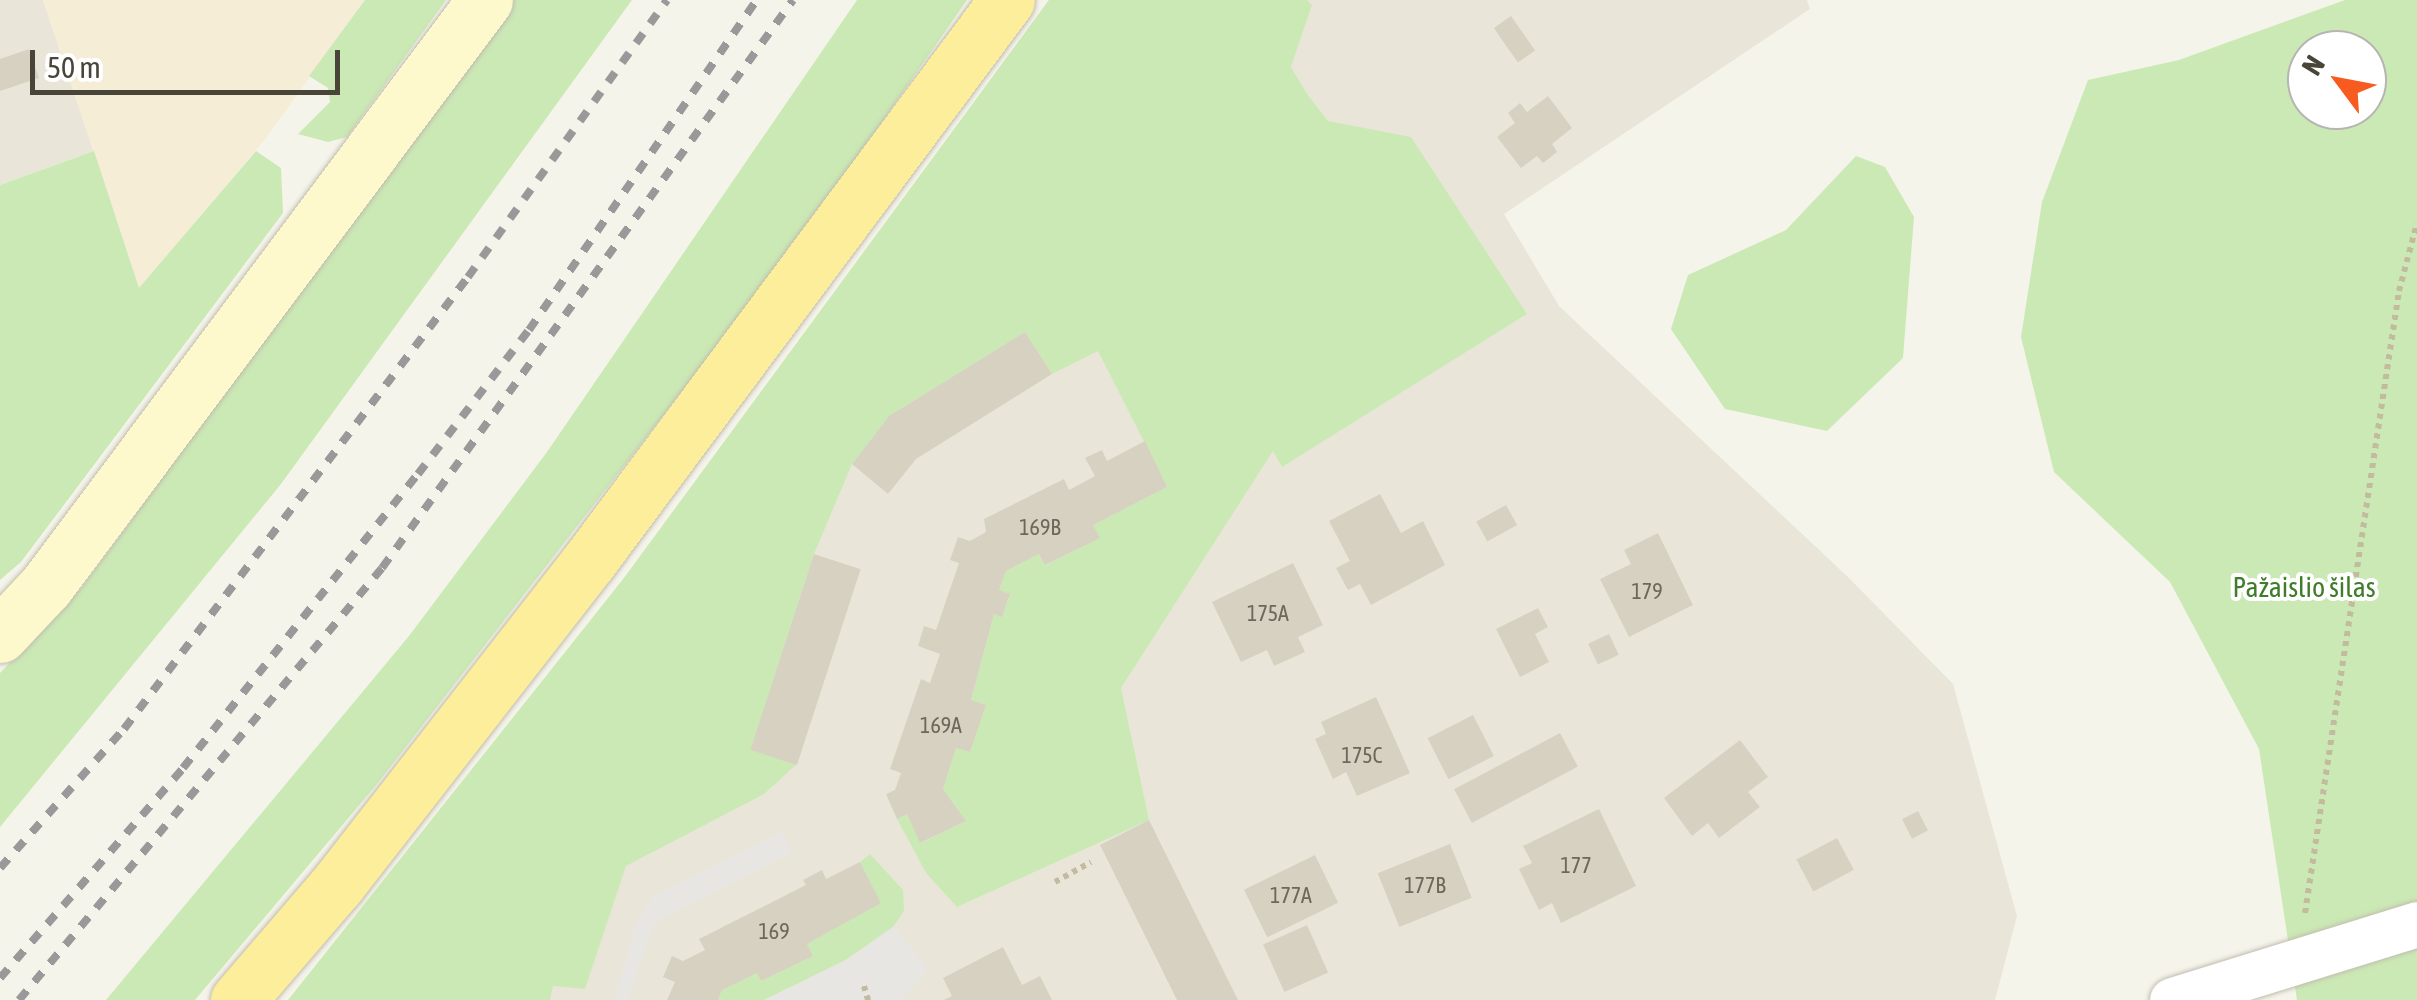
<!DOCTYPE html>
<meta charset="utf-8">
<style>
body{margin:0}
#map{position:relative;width:2417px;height:1000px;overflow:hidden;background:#f5f4eb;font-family:"Asap Condensed",sans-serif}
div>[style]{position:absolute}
.residential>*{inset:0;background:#e9e6d9}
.commercial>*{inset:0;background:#f6edd7}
.green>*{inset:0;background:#cbe9b5}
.parking>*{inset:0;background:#e7e6e2}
.building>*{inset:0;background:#d7d1c1;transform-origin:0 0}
.path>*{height:6px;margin-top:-3px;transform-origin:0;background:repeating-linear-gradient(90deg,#c3bb9f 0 5px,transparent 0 10px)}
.roads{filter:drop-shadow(0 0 2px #c1bdae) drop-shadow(0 0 2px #c1bdae)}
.minor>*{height:45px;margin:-22.5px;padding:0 22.5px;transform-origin:22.5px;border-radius:22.5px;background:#fff}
.secondary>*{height:55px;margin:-27.5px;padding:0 27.5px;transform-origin:27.5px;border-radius:27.5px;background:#fef8cd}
.primary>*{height:55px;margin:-27.5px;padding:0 27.5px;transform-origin:27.5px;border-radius:27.5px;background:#fdee9c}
.rail>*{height:8px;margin-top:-4px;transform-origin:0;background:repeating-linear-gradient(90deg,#999 0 12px,transparent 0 24px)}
span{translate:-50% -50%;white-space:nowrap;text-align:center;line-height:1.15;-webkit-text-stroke:8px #fff;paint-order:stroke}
.number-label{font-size:22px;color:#6d685b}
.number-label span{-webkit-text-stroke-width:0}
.park-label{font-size:28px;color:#407d2b}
.north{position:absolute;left:2287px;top:30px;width:100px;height:100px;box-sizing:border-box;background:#fff;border:2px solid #b7b5b0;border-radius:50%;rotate:302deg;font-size:28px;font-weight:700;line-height:40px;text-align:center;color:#4a4539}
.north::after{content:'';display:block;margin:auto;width:35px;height:45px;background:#f85b1f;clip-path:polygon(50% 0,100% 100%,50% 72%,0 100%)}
.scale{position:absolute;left:30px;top:50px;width:310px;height:45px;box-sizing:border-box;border:5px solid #4a4539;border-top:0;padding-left:12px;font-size:30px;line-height:35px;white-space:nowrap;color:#4a4539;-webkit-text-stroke:8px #fff;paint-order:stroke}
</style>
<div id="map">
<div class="residential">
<div style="clip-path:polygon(0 0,43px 0,94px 151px,0 185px)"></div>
<div style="clip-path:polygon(1049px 0,1807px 0,1810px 9px,1504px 214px,1559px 306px,1848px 577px,1953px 684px,2017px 916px,1995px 1000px,444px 1000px,365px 908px,624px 578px)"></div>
</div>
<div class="commercial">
<div style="clip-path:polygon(43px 0,365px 0,267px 137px,139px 289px)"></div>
</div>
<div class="green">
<div style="clip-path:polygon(365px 0,446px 0,347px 137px,328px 142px,298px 134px,330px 102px,328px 88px,309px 76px)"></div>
<div style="clip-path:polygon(514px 0,632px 0,281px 484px,0 827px,0 673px,82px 587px)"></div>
<div style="clip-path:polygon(857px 0,967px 0,804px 234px,377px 784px,195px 1000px,106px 1000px,409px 636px,547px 452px)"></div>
<div style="clip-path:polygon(1049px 0,1307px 0,1312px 5px,1291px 67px,1307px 94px,1328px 121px,1411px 137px,1527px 314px,1282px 467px,1273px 451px,1121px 688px,1149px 820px,957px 907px,926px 873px,897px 819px,907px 814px,921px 843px,966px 821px,943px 789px,956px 748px,970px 752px,985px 705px,971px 700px,994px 614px,1002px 616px,1010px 595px,999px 590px,1006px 571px,1039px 554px,1046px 565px,1099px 538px,1093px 525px,1167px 487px,1098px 351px,1052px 374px,1025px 332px,889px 416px,852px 464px,814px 554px,751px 749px,797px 764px,764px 794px,626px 866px,585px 989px,553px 986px,550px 1000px,288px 1000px,624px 578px)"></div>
<div style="clip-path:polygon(evenodd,2345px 0,2417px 0,2417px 1000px,2297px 1000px,2259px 749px,2170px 582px,2054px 472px,2021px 337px,2042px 202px,2088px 80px,2179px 60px,2345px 0,2307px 50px,2367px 50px,2367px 110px,2307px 110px,2307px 50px)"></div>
<div style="clip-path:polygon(94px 151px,139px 288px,256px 151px,281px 168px,283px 213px,21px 562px,0 580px,0 185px)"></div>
<div style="clip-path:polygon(1856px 156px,1885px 167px,1914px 217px,1903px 358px,1827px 431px,1725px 409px,1671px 329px,1688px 275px,1786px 230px)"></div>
<div style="clip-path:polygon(870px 854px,903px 890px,904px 911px,893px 927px,846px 960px,764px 1000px,718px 1000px,722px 990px,757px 973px,761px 981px,813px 956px,807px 944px,880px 902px,860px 862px)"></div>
</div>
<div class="parking">
<div style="clip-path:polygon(782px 832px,792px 852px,654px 923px,628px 1000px,614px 1000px,635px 925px,652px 897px)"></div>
<div style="clip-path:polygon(893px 927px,928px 969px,902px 1000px,764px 1000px,846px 960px)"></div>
</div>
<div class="building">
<div style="left:1511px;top:16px;width:42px;height:21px;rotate:55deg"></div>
<div style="clip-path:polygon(29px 49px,39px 78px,0 91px,0 59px)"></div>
<div style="clip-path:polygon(1548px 96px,1572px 128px,1552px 144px,1557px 152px,1543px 163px,1537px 156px,1521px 168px,1497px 137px,1515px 123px,1508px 113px,1520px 103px,1527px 112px)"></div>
<div style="clip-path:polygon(1025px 332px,1052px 374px,916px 459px,888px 494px,852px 464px,889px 416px)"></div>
<div style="clip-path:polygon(1145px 441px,1167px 487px,1093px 525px,1100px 538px,1045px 565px,1039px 554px,1006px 571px,999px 590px,1010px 594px,1002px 617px,994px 614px,971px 700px,986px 705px,970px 752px,956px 748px,943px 789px,966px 821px,920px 843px,907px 814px,897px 819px,886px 794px,895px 790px,901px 773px,890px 769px,921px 679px,930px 683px,940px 654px,918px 646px,924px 626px,936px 630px,959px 563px,950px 560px,958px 537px,970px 541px,986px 532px,984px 519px,1064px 479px,1069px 490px,1095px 476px,1085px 458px,1102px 450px,1107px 461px)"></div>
<div style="clip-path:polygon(1380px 494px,1401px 533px,1423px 521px,1445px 565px,1371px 605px,1360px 584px,1348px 590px,1336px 568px,1350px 561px,1329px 521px)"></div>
<div style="left:1506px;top:505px;width:23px;height:34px;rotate:61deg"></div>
<div style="clip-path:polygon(1658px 533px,1693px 605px,1629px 637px,1600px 579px,1631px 564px,1624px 550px)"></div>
<div style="left:814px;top:554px;width:49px;height:206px;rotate:18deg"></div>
<div style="clip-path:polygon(1293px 563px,1323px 625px,1298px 637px,1305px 652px,1274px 666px,1267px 650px,1241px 662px,1212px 602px)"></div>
<div style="clip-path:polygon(1538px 608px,1548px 627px,1535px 634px,1549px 662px,1520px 677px,1496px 629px)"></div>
<div style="left:1609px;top:634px;width:23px;height:23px;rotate:65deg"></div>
<div style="clip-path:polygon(1376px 697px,1410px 773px,1357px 796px,1346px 772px,1333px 779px,1315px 739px,1326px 734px,1321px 722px)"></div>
<div style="left:1473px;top:715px;width:46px;height:51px;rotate:63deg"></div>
<div style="left:1560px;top:733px;width:38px;height:120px;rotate:62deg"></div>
<div style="clip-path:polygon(1740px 740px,1768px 777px,1748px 792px,1760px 807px,1719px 838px,1708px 823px,1692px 836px,1664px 798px)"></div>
<div style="clip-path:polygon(1599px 809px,1636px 886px,1561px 923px,1552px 903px,1539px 910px,1519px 869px,1532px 863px,1523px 846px)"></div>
<div style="left:1918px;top:811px;width:22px;height:18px;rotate:63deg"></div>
<div style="clip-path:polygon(1149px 820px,1238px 1000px,1177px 1000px,1100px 845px)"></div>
<div style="left:1837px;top:838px;width:36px;height:46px;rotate:62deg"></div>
<div style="left:1450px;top:844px;width:58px;height:78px;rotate:68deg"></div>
<div style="left:1315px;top:855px;width:53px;height:79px;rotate:64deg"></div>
<div style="clip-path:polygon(860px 862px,881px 903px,807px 944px,813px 956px,761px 981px,757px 973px,722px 990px,718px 1000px,667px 1000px,675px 982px,663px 977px,672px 956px,683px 961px,705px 950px,699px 939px,806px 885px,803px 880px,822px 870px,826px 879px)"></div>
<div style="left:1307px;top:925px;width:52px;height:48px;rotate:66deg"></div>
<div style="clip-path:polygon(1003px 947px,1022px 985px,1040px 976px,1052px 1000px,944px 1000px,952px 996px,943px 978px)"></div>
</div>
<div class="path">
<div style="left:1055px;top:882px;width:41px;rotate:-29.1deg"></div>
<div style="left:2305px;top:913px;width:629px;rotate:-81.41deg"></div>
<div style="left:2399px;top:291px;width:70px;rotate:-75.2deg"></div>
<div style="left:864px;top:986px;width:15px;rotate:74deg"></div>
</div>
<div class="roads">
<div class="minor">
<div style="left:2172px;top:1000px;width:257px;rotate:-17.2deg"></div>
</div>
<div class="secondary">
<div style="left:0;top:635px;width:67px;rotate:-46.8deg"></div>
<div style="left:46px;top:586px;width:732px;rotate:-53.16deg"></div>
</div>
<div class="primary">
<div style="left:238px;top:1000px;width:152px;rotate:-49.3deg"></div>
<div style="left:337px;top:885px;width:412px;rotate:-52.1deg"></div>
<div style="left:590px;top:560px;width:698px;rotate:-53.33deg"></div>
</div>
</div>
<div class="rail">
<div style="left:0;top:868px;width:186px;rotate:-48.3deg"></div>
<div style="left:124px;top:729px;width:568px;rotate:-52.73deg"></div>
<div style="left:468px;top:277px;width:341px;rotate:-54.3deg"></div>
<div style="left:0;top:978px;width:279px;rotate:-48.9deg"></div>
<div style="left:183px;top:768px;width:376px;rotate:-51.4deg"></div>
<div style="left:418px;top:474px;width:182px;rotate:-52.4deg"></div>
<div style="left:529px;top:330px;width:401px;rotate:-55.4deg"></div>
<div style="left:19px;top:1000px;width:564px;rotate:-49.96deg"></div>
<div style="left:382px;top:568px;width:701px;rotate:-54.11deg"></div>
</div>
<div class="number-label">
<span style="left:1040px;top:528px">169B</span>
<span style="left:1647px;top:592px">179</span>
<span style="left:1268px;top:614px">175A</span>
<span style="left:941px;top:726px">169A</span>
<span style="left:1362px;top:756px">175C</span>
<span style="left:1576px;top:866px">177</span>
<span style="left:1425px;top:886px">177B</span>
<span style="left:1291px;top:896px">177A</span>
<span style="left:774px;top:932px">169</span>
</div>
<div class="park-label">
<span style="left:2304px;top:587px">Pažaislio šilas</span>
</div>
<div class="north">N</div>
<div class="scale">50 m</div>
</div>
